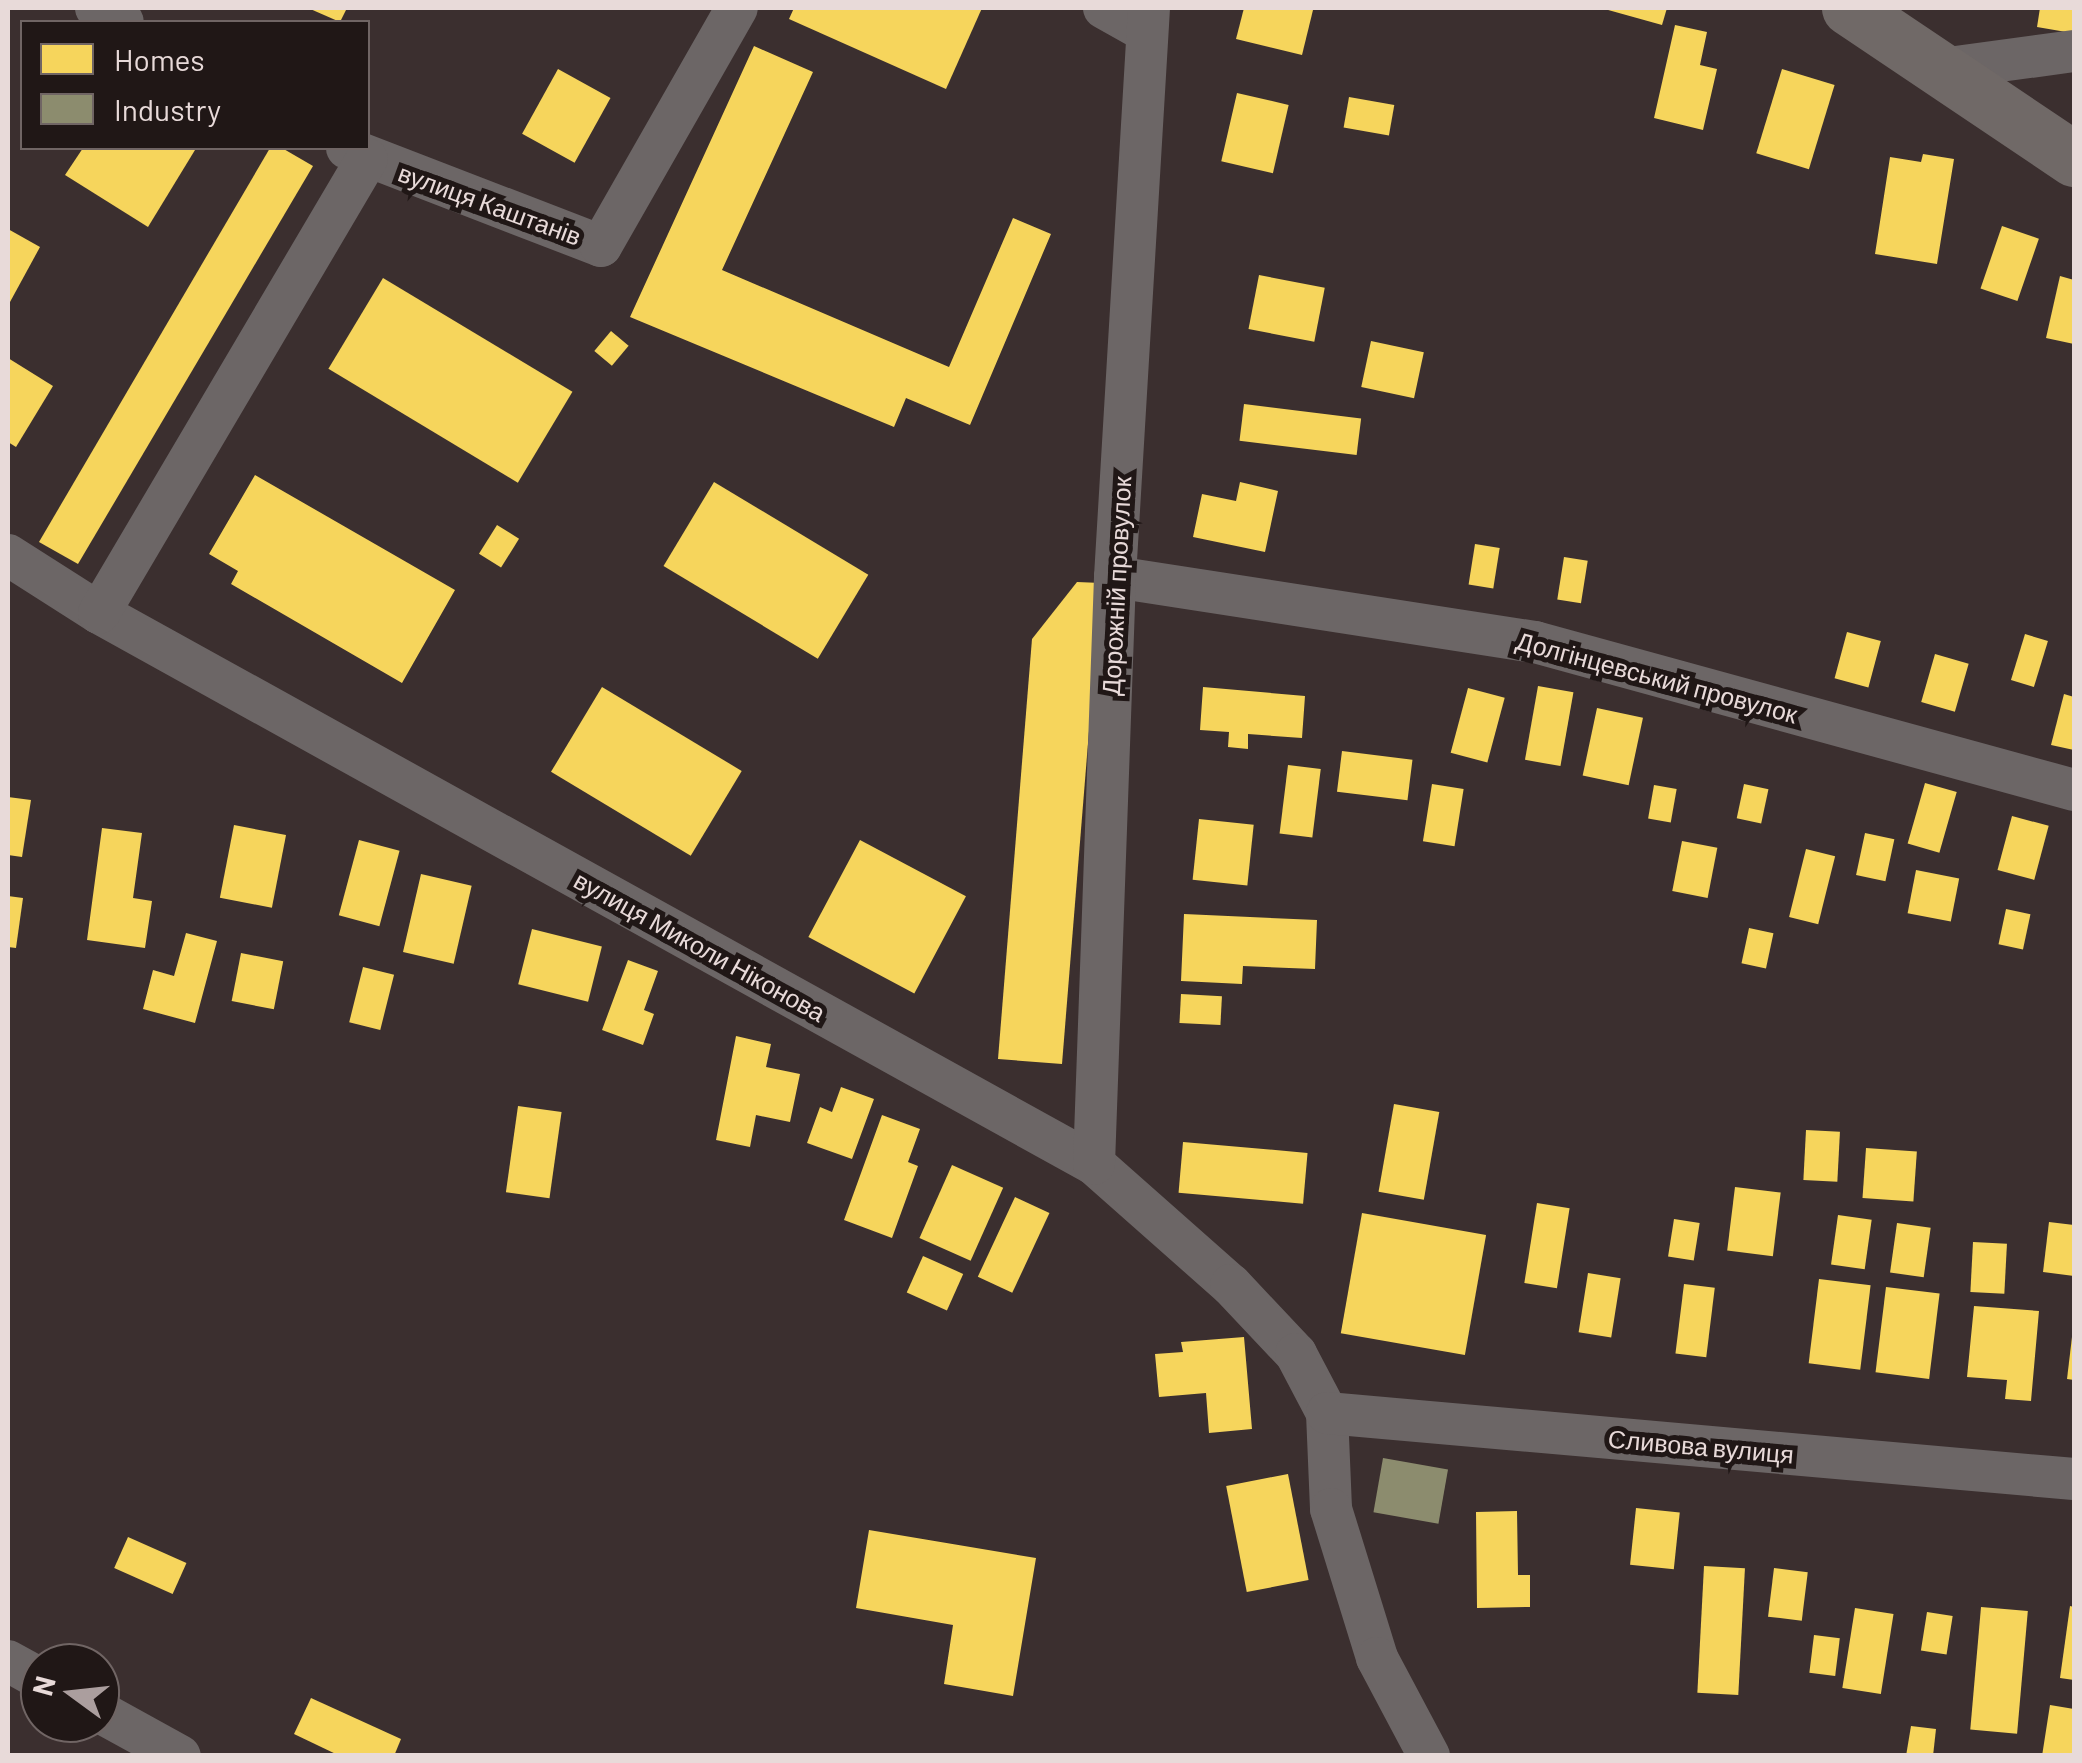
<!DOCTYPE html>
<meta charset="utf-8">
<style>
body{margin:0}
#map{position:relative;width:2082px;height:1763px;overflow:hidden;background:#3b2f2f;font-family:Barlow,sans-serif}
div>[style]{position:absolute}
.homes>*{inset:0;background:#f6d55c;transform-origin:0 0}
.industry>*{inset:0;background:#8c8c6e;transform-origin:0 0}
.street>*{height:42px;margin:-21px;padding:0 21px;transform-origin:21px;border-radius:21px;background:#6c6666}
.secondary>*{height:55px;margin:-27.5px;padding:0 27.5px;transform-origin:27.5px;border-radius:27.5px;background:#706967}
span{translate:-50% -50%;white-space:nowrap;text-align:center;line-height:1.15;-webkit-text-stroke:10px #201716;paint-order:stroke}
.street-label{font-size:25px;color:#e8dad9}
.frame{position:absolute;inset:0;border:10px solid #e8dad9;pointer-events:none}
.legend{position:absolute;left:20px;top:20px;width:350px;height:130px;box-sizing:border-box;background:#201716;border:2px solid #706564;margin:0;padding:12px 18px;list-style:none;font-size:30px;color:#e8dad9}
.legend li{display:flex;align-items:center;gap:20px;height:50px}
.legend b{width:50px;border:2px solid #706564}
.north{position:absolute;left:20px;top:1643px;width:100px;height:100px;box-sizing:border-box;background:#201716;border:2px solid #706564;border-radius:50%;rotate:285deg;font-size:28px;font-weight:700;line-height:40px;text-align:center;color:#e8dad9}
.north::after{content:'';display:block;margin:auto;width:35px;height:45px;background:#ab9e9e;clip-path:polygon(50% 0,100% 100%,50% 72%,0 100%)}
</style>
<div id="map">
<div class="homes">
<div style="clip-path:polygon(308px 8px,347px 8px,340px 22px)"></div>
<div style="clip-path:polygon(794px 8px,982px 8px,946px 89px,789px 19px)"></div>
<div style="clip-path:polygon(1244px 8px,1313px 10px,1302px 55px,1236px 39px)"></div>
<div style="clip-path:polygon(1601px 8px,1667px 8px,1662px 25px)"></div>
<div style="clip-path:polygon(2040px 8px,2074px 8px,2072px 33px,2037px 27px)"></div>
<div style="clip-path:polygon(1675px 25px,1707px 32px,1700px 65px,1717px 69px,1703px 130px,1654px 118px)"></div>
<div style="clip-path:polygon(754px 46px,813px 72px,722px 270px,949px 367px,1013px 218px,1051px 234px,970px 425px,906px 398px,894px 427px,630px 317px)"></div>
<div style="left:558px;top:69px;width:60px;height:74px;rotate:29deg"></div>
<div style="left:1782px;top:69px;width:55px;height:88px;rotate:17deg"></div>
<div style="left:1237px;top:93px;width:53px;height:70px;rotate:13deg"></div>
<div style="left:1349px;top:97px;width:46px;height:31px;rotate:10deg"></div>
<div style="clip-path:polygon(83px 148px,191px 148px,195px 150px,148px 227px,65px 175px)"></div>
<div style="clip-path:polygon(270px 148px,282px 148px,313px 166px,78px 564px,39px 542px)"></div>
<div style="clip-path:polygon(1923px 154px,1954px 159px,1937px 264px,1875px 254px,1890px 157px,1921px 162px)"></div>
<div style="left:2002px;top:226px;width:39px;height:66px;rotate:19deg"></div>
<div style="clip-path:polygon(8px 229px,40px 247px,10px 302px,8px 300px)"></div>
<div style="left:1259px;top:275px;width:67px;height:55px;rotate:11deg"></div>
<div style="clip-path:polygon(2060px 276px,2074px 280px,2074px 344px,2046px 338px)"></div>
<div style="left:383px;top:278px;width:221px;height:106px;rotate:31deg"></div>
<div style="left:611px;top:331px;width:23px;height:26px;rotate:40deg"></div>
<div style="left:1371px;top:341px;width:54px;height:47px;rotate:12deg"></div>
<div style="clip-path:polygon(8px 358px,53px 386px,16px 447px,8px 442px)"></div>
<div style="left:1244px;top:404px;width:118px;height:37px;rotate:7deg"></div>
<div style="clip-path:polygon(255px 475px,455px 590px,402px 683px,231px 584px,238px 571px,209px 554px)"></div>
<div style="left:714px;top:482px;width:180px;height:98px;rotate:31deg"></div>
<div style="clip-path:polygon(1240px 482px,1278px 491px,1265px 552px,1193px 537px,1202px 494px,1236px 501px)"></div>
<div style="left:497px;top:525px;width:26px;height:34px;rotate:32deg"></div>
<div style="left:1475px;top:544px;width:25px;height:41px;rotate:9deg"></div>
<div style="left:1564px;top:557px;width:24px;height:43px;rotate:9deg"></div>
<div style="clip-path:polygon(1077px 582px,1101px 583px,1062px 1064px,998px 1059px,1032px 639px)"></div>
<div style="left:1847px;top:632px;width:35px;height:48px;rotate:15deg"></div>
<div style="left:2025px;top:634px;width:24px;height:48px;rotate:17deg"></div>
<div style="left:1935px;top:654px;width:35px;height:50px;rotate:16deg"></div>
<div style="left:1538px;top:686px;width:36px;height:75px;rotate:10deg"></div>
<div style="left:602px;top:687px;width:163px;height:99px;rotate:31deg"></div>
<div style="clip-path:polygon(1203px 687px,1305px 696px,1302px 738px,1248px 734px,1248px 749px,1228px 747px,1229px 732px,1200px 730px)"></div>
<div style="left:1468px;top:688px;width:38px;height:67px;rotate:15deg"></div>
<div style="clip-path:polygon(2064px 694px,2074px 697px,2074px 750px,2051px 745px)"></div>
<div style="left:1597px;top:708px;width:47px;height:69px;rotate:12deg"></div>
<div style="left:1342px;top:751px;width:71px;height:41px;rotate:7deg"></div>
<div style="left:1288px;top:765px;width:33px;height:69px;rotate:7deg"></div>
<div style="left:1925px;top:783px;width:33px;height:63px;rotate:16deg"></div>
<div style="left:1432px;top:784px;width:32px;height:58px;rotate:9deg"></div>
<div style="left:1744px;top:784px;width:25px;height:35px;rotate:12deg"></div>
<div style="left:1654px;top:785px;width:23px;height:34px;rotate:10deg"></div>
<div style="clip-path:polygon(8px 797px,31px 800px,22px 857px,8px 855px)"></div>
<div style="left:2012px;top:816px;width:38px;height:56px;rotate:15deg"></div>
<div style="left:1199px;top:819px;width:55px;height:61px;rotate:6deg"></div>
<div style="left:234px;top:825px;width:53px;height:74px;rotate:11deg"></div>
<div style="clip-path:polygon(102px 828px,142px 833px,133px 898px,152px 901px,145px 948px,87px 940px)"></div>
<div style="left:1865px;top:833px;width:30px;height:43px;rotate:12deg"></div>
<div style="left:359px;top:840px;width:42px;height:78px;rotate:15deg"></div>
<div style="left:860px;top:840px;width:120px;height:110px;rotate:28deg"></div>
<div style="left:1682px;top:841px;width:36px;height:51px;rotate:11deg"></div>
<div style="left:1806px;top:849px;width:30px;height:70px;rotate:14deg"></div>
<div style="left:1916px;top:870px;width:44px;height:44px;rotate:11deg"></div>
<div style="left:421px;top:874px;width:52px;height:80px;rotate:13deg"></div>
<div style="clip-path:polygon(8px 896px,23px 898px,16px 948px,8px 947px)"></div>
<div style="left:2006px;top:909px;width:25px;height:36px;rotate:12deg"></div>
<div style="clip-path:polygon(1184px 914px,1317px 920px,1315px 969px,1243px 966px,1242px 984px,1181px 981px)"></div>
<div style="left:1749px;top:928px;width:25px;height:36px;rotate:12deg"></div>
<div style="left:532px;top:929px;width:72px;height:57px;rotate:14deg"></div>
<div style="clip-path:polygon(186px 933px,217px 941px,195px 1023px,143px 1009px,153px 970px,174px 976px)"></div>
<div style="left:241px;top:953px;width:43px;height:49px;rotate:11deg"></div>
<div style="clip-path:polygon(628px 960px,658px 971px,644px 1010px,654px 1014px,643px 1045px,602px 1030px)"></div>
<div style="left:363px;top:967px;width:32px;height:57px;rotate:14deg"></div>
<div style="left:1181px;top:994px;width:41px;height:29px;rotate:3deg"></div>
<div style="clip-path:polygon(736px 1036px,771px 1044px,766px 1067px,800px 1074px,790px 1122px,756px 1115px,750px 1147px,716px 1140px)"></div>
<div style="clip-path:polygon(841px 1087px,874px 1099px,852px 1159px,807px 1143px,820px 1107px,832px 1112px)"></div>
<div style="left:1394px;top:1104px;width:46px;height:89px;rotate:10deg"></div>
<div style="left:518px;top:1106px;width:44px;height:87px;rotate:8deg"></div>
<div style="clip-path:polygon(882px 1115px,920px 1129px,908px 1162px,918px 1166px,892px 1238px,844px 1220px)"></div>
<div style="left:1806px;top:1130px;width:34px;height:50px;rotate:3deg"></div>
<div style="left:1183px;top:1142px;width:125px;height:51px;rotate:5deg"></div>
<div style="left:1866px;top:1148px;width:51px;height:50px;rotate:4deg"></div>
<div style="left:952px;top:1165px;width:56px;height:80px;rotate:24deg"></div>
<div style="left:1735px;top:1187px;width:46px;height:64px;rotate:7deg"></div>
<div style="left:1015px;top:1197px;width:38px;height:88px;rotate:25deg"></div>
<div style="left:1537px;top:1203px;width:33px;height:81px;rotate:9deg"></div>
<div style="left:1362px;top:1213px;width:126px;height:122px;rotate:10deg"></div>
<div style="left:1838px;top:1215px;width:34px;height:50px;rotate:8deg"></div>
<div style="left:1674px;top:1219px;width:26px;height:38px;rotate:9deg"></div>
<div style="clip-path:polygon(2049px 1222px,2074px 1225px,2074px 1276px,2043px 1272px)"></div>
<div style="left:1897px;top:1223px;width:34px;height:50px;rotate:8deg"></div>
<div style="left:1973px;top:1242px;width:34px;height:50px;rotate:3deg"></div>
<div style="left:923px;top:1256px;width:44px;height:40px;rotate:24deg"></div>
<div style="left:1588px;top:1273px;width:33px;height:60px;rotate:9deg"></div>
<div style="left:1819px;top:1279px;width:52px;height:85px;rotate:7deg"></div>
<div style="left:1684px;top:1284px;width:31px;height:70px;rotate:7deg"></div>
<div style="left:1886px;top:1287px;width:54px;height:86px;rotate:7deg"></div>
<div style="clip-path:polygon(1974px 1306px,2039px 1311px,2031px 1401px,2005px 1399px,2007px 1380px,1967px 1377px)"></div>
<div style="clip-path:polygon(1244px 1337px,1252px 1429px,1209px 1433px,1206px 1393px,1159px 1397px,1155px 1354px,1183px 1352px,1181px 1342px)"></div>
<div style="clip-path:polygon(2072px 1337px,2074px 1337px,2074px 1380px,2067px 1379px)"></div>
<div style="left:1288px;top:1474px;width:108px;height:63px;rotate:79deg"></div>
<div style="left:1636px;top:1508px;width:44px;height:57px;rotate:6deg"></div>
<div style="clip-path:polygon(1517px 1511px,1518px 1575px,1530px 1575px,1530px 1607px,1477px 1608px,1476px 1512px)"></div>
<div style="clip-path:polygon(869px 1530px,1036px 1558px,1013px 1696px,944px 1684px,953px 1625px,856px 1608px)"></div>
<div style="left:128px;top:1537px;width:64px;height:34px;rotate:24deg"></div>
<div style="left:1704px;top:1566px;width:41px;height:127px;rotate:3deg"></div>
<div style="left:1774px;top:1568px;width:34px;height:49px;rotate:7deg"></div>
<div style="clip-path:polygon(2070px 1606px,2074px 1607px,2074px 1680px,2060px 1678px)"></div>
<div style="left:1981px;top:1607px;width:47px;height:123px;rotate:5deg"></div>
<div style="left:1855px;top:1608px;width:39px;height:81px;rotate:9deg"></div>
<div style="left:1927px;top:1612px;width:26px;height:39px;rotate:9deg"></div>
<div style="left:1814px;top:1635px;width:26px;height:38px;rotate:7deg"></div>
<div style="clip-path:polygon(311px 1698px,401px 1739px,394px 1756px,340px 1756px,294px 1734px)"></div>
<div style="clip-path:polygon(2050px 1705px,2074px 1709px,2074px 1756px,2042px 1756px)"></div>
<div style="clip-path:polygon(1911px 1726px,1936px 1729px,1933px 1756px,1906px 1756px)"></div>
</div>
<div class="industry">
<div style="left:1383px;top:1458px;width:66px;height:55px;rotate:10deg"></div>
</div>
<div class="street">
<div style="left:96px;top:8px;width:30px;rotate:27deg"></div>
<div style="left:1104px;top:8px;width:49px;rotate:29.2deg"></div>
<div style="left:1941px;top:69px;width:134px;rotate:-7.7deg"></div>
<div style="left:347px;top:148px;width:272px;rotate:21.1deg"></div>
<div style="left:601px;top:246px;width:274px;rotate:-60.3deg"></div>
<div style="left:8px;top:555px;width:108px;rotate:32.5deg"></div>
<div style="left:99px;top:613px;width:1137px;rotate:28.98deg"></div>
<div style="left:1094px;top:1164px;width:183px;rotate:41.5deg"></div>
<div style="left:1231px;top:1285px;width:95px;rotate:46.7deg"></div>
<div style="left:1296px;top:1354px;width:67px;rotate:62.3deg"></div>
<div style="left:1327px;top:1413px;width:96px;rotate:87.6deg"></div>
<div style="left:1331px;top:1509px;width:156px;rotate:72.8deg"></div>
<div style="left:1377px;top:1658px;width:111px;rotate:62deg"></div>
<div style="left:1115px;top:577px;width:425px;rotate:8.8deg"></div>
<div style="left:1535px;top:642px;width:559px;rotate:15.35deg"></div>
<div style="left:99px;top:613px;width:527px;rotate:-59.45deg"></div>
<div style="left:1094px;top:1164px;width:587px;rotate:-87.95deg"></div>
<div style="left:1115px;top:577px;width:570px;rotate:-86.58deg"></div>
<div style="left:1327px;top:1413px;width:750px;rotate:5.05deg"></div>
<div style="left:8px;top:1661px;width:37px;rotate:29deg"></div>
<div style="left:100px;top:1712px;width:91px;rotate:28.8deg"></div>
</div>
<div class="secondary">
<div style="left:1849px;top:8px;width:271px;rotate:33.9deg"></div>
</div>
<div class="street-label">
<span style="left:490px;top:204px;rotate:20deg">вулиця Каштанів</span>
<span style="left:1116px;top:586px;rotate:-87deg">Дорожній провулок</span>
<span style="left:1657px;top:677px;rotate:15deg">Долгінцевський провулок</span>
<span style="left:700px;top:946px;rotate:29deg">вулиця Миколи Ніконова</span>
<span style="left:1701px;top:1446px;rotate:5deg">Сливова вулиця</span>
</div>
<div class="frame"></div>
<ul class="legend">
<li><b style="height:28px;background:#f6d55c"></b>Homes</li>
<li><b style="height:28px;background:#8c8c6e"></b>Industry</li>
</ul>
<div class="north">N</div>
</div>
